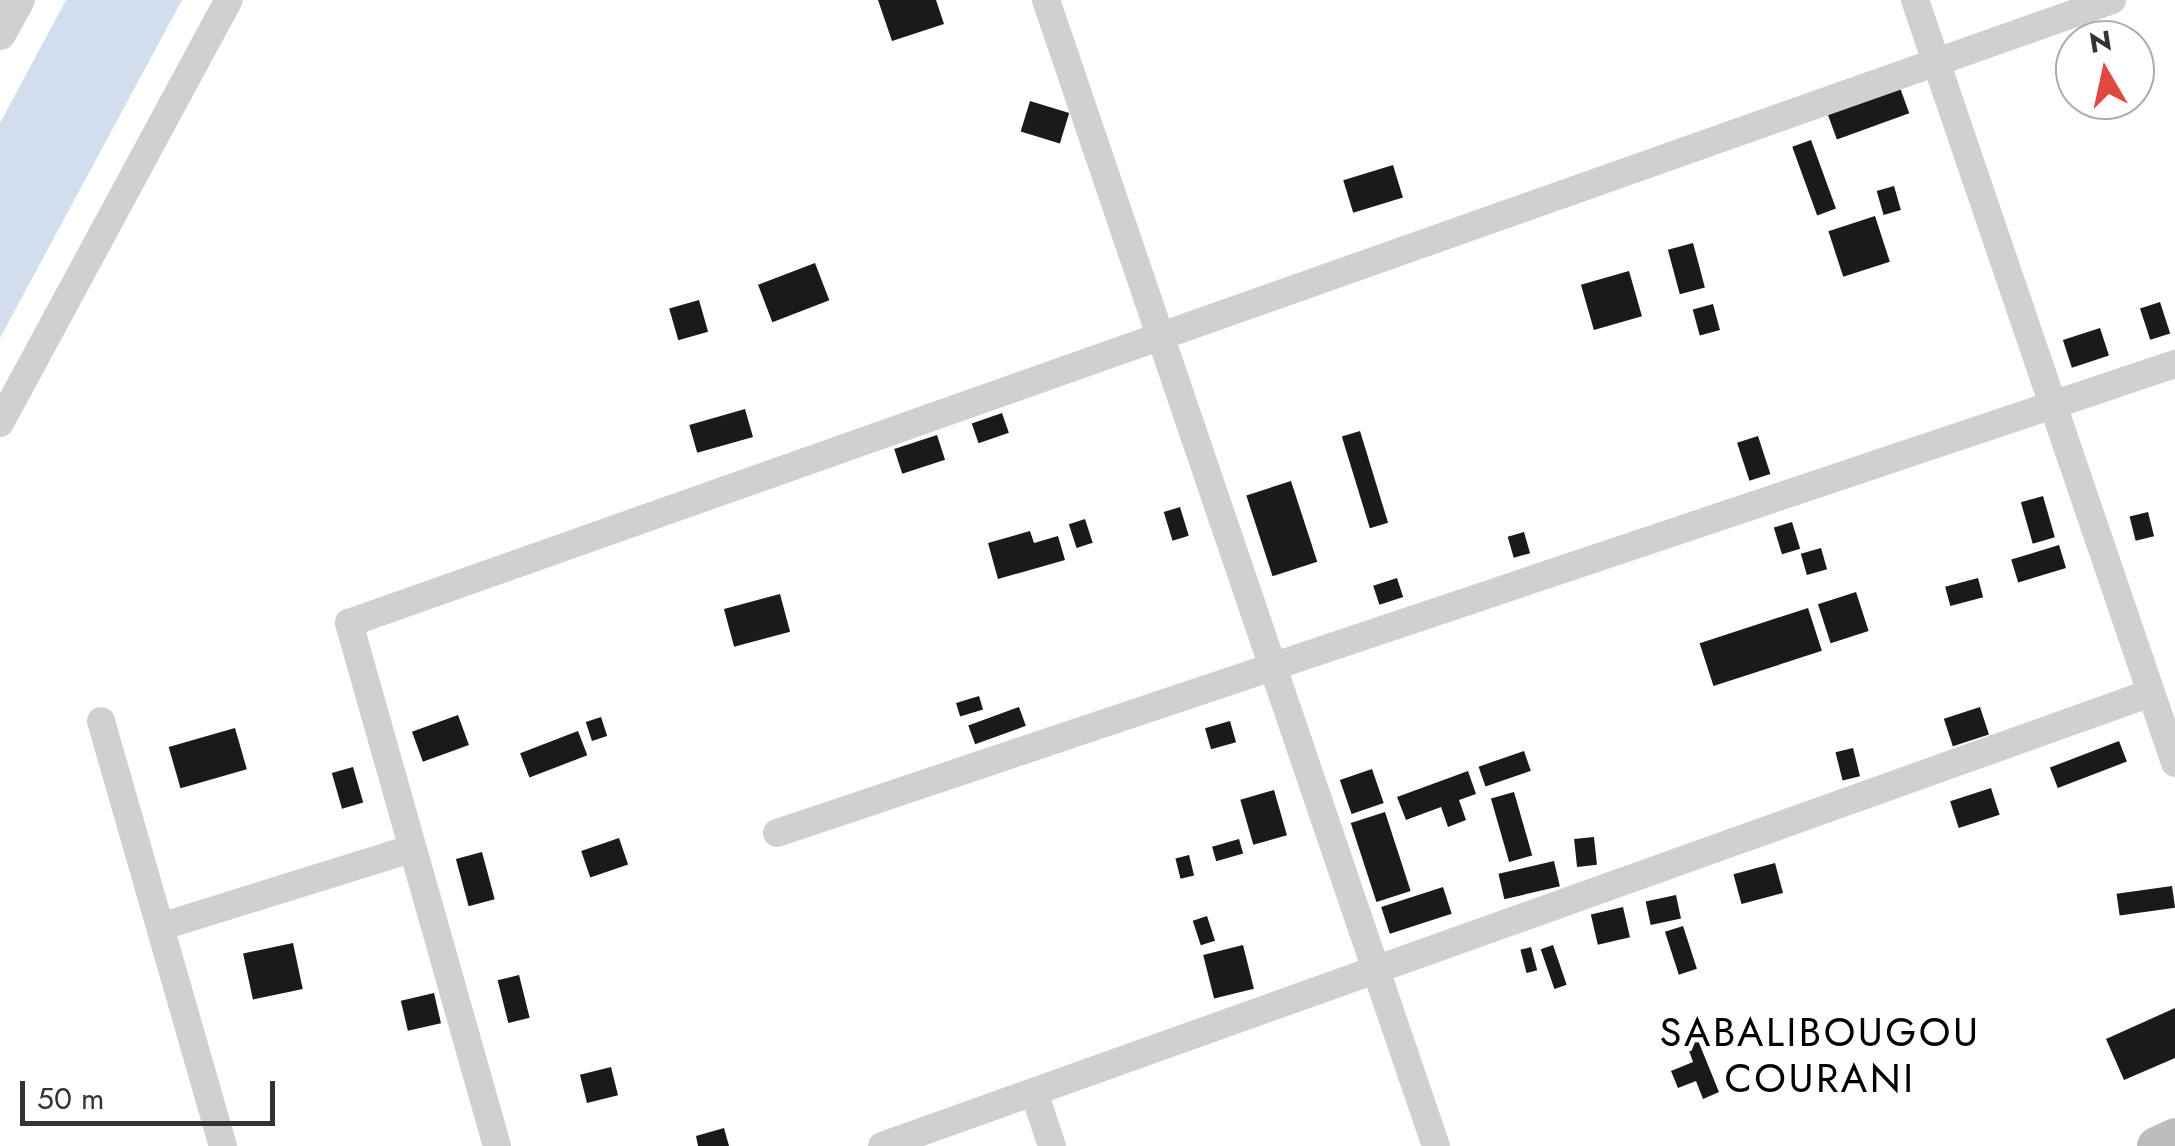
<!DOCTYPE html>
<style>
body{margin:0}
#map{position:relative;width:2175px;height:1146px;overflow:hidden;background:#fff;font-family:Jost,sans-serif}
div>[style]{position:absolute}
.water>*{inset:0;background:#d0deed}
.building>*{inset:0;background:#1a1a1a;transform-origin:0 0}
.minor>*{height:28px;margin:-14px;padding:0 14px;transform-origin:14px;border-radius:14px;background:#d0d0d0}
.tertiary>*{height:32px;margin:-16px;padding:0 16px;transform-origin:16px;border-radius:16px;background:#d0d0d0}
.secondary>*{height:38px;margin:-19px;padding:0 19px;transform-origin:19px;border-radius:19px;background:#bdbdbd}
span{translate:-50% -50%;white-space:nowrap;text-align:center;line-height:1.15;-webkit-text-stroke:10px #fff;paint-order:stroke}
.quarter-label{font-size:40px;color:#000;letter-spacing:2.5px}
.north{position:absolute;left:2055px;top:20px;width:100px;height:100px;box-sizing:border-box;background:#fff;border:2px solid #adadad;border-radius:50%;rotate:351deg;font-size:28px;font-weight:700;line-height:40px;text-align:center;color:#333}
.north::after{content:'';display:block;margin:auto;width:35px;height:45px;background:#df4940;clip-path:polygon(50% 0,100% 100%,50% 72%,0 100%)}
.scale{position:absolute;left:20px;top:1081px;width:255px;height:45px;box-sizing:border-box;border:5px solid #333;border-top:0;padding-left:12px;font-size:30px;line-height:35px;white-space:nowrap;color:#333;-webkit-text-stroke:8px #fff;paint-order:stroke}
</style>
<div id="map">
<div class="water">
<div style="clip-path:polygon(66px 0,182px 0,0 338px,0 123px)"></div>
</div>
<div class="building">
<div style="clip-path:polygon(878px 0,936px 0,944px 24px,892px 41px)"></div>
<div style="left:1899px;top:85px;width:30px;height:77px;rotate:70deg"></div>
<div style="left:1030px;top:101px;width:41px;height:32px;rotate:17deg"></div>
<div style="left:1811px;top:140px;width:73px;height:20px;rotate:70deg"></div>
<div style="left:1393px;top:165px;width:34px;height:52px;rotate:73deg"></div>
<div style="left:1894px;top:186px;width:25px;height:18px;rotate:74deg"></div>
<div style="left:1875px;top:216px;width:48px;height:49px;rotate:72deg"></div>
<div style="left:1693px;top:243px;width:46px;height:26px;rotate:75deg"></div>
<div style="left:815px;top:263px;width:40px;height:61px;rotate:69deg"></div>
<div style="left:1629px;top:271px;width:47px;height:50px;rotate:74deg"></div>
<div style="left:699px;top:300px;width:33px;height:31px;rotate:74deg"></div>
<div style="left:2160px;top:302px;width:33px;height:21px;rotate:72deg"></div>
<div style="left:1713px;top:304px;width:27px;height:21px;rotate:75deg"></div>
<div style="left:2100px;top:328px;width:29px;height:39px;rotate:72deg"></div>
<div style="left:745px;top:409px;width:29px;height:58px;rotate:74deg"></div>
<div style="left:1002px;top:413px;width:21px;height:32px;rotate:71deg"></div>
<div style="left:1360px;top:431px;width:96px;height:19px;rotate:73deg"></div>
<div style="left:937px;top:435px;width:26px;height:45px;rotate:72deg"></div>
<div style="left:1758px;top:436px;width:40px;height:22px;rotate:72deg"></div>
<div style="left:1291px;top:481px;width:85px;height:47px;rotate:72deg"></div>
<div style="left:2043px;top:496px;width:43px;height:23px;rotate:74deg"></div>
<div style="left:1180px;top:507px;width:30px;height:17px;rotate:73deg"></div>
<div style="left:2148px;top:512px;width:25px;height:19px;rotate:76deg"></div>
<div style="left:1085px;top:519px;width:25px;height:17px;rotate:72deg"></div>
<div style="left:1792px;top:522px;width:28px;height:19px;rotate:73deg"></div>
<div style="clip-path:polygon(1030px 531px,1034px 543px,1058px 536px,1065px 560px,998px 579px,988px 543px)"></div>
<div style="left:1524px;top:532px;width:22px;height:17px;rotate:74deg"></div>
<div style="left:2059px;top:545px;width:24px;height:50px;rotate:73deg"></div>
<div style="left:1821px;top:548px;width:22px;height:21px;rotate:74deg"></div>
<div style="left:1397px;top:578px;width:20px;height:25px;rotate:72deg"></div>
<div style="left:1978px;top:578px;width:20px;height:34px;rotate:75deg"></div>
<div style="left:1856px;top:592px;width:41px;height:40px;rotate:72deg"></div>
<div style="left:780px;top:594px;width:39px;height:58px;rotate:75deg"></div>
<div style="left:1808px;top:608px;width:45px;height:114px;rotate:72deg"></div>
<div style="left:979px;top:696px;width:14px;height:24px;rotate:73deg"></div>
<div style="left:1019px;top:707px;width:20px;height:54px;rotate:70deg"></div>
<div style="left:1980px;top:707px;width:29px;height:38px;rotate:72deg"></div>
<div style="left:458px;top:715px;width:32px;height:49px;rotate:70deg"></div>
<div style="left:601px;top:717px;width:20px;height:16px;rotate:72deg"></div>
<div style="left:1230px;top:721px;width:22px;height:26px;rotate:74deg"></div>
<div style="left:235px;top:728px;width:43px;height:69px;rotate:74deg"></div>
<div style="left:578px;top:731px;width:26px;height:62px;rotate:69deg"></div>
<div style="left:2119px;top:741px;width:22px;height:74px;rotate:69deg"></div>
<div style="left:1853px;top:748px;width:29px;height:18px;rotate:76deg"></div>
<div style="left:1524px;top:751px;width:21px;height:48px;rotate:71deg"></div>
<div style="left:353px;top:767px;width:37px;height:22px;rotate:74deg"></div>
<div style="left:1372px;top:769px;width:36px;height:34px;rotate:71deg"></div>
<div style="clip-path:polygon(1468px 771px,1476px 794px,1459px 800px,1466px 820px,1448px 827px,1441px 807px,1406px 820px,1397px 797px)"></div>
<div style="left:1991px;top:788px;width:28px;height:43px;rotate:72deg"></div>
<div style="left:1274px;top:790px;width:47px;height:35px;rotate:74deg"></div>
<div style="left:1514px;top:792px;width:66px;height:24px;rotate:74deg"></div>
<div style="left:1385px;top:812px;width:83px;height:36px;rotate:72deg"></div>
<div style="left:1594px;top:837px;width:28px;height:20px;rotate:84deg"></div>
<div style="left:619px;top:838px;width:28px;height:40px;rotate:71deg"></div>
<div style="left:1239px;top:839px;width:15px;height:28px;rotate:74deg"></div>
<div style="left:482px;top:852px;width:49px;height:27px;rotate:75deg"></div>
<div style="left:1189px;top:855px;width:21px;height:14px;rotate:76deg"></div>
<div style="left:1554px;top:861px;width:26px;height:57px;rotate:77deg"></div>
<div style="left:1775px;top:863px;width:31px;height:43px;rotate:75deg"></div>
<div style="left:2172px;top:886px;width:22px;height:56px;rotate:82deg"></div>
<div style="left:1443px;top:887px;width:28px;height:65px;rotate:72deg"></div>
<div style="left:1676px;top:895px;width:24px;height:31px;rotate:78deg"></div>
<div style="left:1623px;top:907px;width:31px;height:33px;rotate:77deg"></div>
<div style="left:1207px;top:916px;width:26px;height:15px;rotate:72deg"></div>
<div style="left:1683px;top:926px;width:45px;height:19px;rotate:72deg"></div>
<div style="left:293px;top:943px;width:47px;height:51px;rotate:78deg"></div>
<div style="left:1243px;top:945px;width:45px;height:41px;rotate:76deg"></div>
<div style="left:1553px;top:945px;width:42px;height:13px;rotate:71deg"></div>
<div style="left:1531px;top:947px;width:24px;height:11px;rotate:75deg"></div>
<div style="left:519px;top:975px;width:44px;height:22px;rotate:76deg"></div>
<div style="left:434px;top:993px;width:31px;height:34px;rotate:77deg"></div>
<div style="clip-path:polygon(2175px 1008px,2175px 1058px,2124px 1080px,2106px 1039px)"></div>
<div style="clip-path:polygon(1697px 1038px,1719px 1092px,1703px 1099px,1696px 1081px,1678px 1088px,1671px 1071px,1693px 1062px,1686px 1042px)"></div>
<div style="left:611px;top:1067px;width:29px;height:32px;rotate:76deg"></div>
<div style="clip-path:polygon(724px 1128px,729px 1146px,698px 1146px,696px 1136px)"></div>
</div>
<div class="minor">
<div style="left:1046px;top:0;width:1211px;rotate:71.21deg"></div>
<div style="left:1915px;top:0;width:806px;rotate:71.18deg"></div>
<div style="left:0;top:423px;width:481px;rotate:-61.6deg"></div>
<div style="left:101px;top:721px;width:442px;rotate:74deg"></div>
<div style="left:777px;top:833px;width:1475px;rotate:-18.55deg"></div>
<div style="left:160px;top:927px;width:263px;rotate:-17.3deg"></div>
<div style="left:1034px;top:1092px;width:57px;rotate:71.6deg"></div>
<div style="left:497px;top:1146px;width:544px;rotate:-105.8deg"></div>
<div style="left:349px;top:623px;width:1870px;rotate:-19.46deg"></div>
<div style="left:882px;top:1146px;width:1347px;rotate:-19.65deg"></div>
</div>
<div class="tertiary">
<div style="left:0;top:34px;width:39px;rotate:-61deg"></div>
</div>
<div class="secondary">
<div style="left:2156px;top:1146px;width:21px;rotate:-25deg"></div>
</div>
<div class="quarter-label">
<span style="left:1820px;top:1055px">SABALIBOUGOU<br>COURANI</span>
</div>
<div class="north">N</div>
<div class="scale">50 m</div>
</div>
